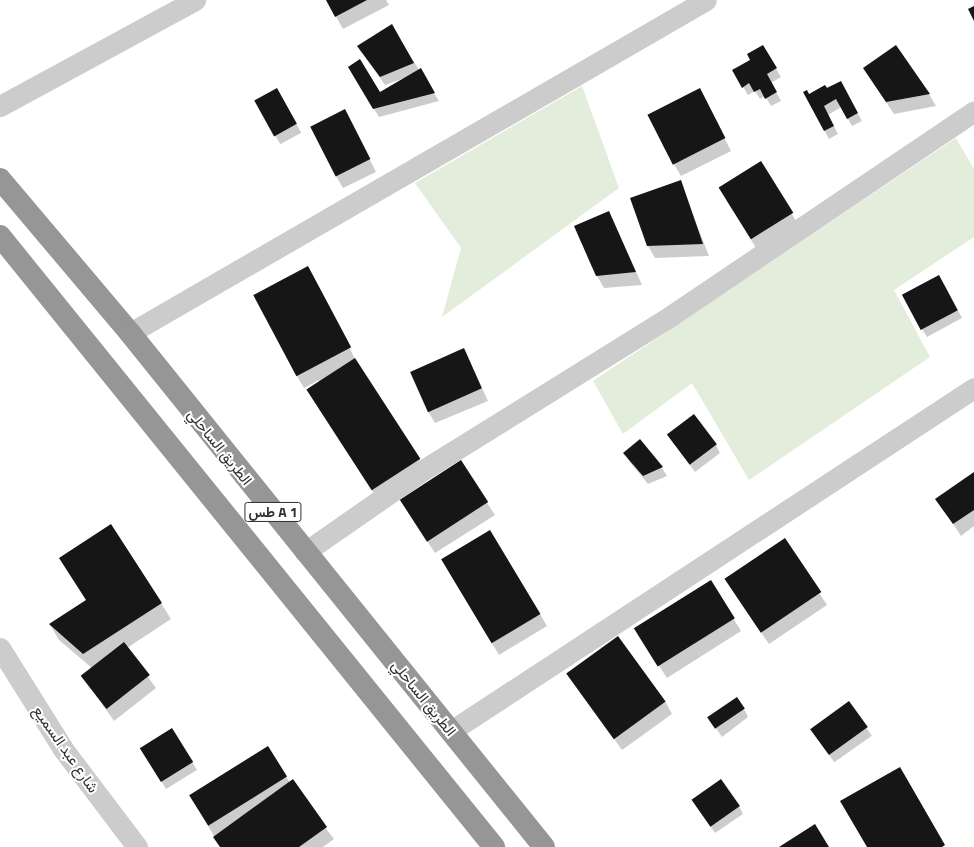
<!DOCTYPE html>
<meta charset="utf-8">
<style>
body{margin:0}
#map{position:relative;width:974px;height:847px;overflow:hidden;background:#fff;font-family:"Titillium Web",Vazirmatn,sans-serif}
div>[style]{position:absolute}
.green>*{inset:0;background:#e3eddb}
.shadow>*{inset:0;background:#0003;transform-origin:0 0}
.building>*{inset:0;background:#161616;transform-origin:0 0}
.street>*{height:21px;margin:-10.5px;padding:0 10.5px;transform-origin:10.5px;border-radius:10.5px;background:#ccc}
.highway>*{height:22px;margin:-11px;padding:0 11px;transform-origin:11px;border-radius:11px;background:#969696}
span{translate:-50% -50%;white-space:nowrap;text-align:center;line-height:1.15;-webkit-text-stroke:4px #fff;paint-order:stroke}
.shield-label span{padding:1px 3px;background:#fff;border:1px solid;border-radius:3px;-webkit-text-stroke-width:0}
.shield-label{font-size:14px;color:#2f2f2f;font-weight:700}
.street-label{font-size:15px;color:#2f2f2f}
</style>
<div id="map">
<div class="green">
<div style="clip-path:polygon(582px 86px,619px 188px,442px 317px,461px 248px,415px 183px)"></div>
<div style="clip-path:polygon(956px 138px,974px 169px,974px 237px,894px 290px,930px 357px,749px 480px,692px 383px,623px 434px,593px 381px)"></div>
</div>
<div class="shadow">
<div style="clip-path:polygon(327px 0,386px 0,389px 5px,343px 29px)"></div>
<div style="clip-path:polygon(391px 26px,439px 101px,379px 117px,349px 67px,380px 93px,407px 77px,385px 85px,358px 46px)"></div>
<div style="clip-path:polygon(763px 47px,781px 77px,771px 83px,781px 101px,771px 106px,765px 96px,760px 99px,755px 91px,748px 95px,733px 70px,751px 60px)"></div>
<div style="clip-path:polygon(896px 47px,929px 94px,936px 106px,894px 114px,871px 80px,864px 68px)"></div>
<div style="clip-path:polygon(840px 82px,862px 121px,852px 126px,841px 107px,828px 115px,838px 134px,829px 139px,804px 93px,808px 95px)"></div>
<div style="left:277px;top:89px;width:50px;height:24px;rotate:61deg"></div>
<div style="clip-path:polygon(706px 102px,731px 151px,681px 176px,674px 164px)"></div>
<div style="clip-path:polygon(352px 123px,376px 172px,343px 188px,336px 176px)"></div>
<div style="clip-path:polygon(761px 162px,799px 226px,758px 251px,726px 200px)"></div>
<div style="clip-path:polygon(680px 181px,709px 256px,655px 258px,648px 246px)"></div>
<div style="clip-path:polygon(608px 213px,615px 225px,642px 285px,604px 288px,597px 276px)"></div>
<div style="clip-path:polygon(315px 280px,356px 361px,420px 460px,382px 506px,317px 405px,319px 380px,304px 388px,297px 376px)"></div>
<div style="clip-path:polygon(944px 284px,962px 318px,927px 337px,922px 329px)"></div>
<div style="clip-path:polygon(464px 349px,488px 401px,435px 423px,428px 411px)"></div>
<div style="clip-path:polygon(668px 435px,716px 445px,720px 453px,695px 472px)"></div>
<div style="clip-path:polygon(639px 441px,662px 468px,667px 476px,648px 484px,629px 461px,625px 453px)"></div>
<div style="clip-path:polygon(460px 461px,495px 515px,435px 553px,408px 512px)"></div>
<div style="clip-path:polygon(974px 474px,974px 526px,961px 536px,937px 499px)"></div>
<div style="clip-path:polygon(785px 540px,827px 605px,769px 644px,733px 591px)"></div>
<div style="clip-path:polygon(60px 558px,161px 603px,171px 619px,127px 648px,156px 688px,114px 721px,82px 676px,92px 668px,59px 640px,50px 625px,87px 601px)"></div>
<div style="clip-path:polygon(449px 572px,540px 614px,547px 626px,499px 655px)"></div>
<div style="clip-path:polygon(711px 582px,741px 631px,667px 678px,643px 641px)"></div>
<div style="clip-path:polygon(568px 674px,665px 701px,672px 714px,622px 750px)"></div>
<div style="left:849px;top:703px;width:40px;height:46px;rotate:55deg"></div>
<div style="clip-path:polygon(744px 709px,748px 717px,722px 737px,709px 718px)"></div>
<div style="clip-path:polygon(146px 756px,192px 762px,197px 770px,166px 789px)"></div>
<div style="clip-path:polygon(286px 777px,334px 839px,323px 847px,220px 847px,198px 808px)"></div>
<div style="clip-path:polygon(739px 806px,743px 814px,715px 833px,697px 807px)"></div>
</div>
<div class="building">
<div style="clip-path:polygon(326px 0,367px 0,335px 17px)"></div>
<div style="clip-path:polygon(974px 6px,974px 21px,968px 9px)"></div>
<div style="clip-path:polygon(392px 24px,414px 63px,380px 77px,357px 46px)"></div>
<div style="clip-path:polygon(763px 45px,777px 68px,767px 74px,777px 92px,765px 99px,760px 89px,754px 92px,749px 83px,742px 88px,732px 70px,750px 60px,747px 54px)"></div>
<div style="clip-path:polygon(896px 45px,930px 94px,886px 102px,863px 68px)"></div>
<div style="clip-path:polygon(360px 59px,380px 92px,421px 68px,435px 93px,373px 109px,348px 67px)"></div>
<div style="clip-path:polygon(841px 81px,858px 113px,847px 119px,836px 99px,824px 106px,834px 126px,824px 131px,803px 92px,807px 90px,809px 94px,825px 85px,827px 88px)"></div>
<div style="left:277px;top:88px;width:41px;height:26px;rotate:61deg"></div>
<div style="left:700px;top:88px;width:56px;height:59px;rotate:63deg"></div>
<div style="left:345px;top:109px;width:56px;height:39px;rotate:63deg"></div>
<div style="left:761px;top:161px;width:61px;height:50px;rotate:58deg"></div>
<div style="clip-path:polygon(681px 180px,703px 244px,647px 246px,630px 198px)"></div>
<div style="clip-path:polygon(609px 211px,636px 272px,596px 276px,574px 226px)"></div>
<div style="left:308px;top:266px;width:92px;height:62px;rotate:62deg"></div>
<div style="left:939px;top:275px;width:40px;height:42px;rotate:62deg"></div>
<div style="left:464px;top:348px;width:44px;height:59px;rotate:66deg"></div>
<div style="left:355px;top:358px;width:120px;height:58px;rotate:57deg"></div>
<div style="left:694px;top:414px;width:38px;height:34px;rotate:53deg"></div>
<div style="clip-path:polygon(640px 439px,663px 467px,643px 476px,623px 453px)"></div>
<div style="left:461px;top:460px;width:50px;height:73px;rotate:57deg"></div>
<div style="clip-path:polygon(974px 472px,974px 510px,953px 524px,935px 499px)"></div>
<div style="clip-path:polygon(111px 524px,162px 603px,83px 654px,49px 624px,86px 600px,59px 558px)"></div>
<div style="left:490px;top:530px;width:98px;height:57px;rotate:59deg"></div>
<div style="left:785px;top:538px;width:65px;height:73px;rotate:56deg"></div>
<div style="left:711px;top:580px;width:45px;height:91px;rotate:58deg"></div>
<div style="left:618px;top:636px;width:81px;height:64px;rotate:54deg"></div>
<div style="left:124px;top:642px;width:42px;height:55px;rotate:52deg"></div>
<div style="left:737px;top:697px;width:14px;height:36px;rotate:56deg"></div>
<div style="left:849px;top:701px;width:32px;height:48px;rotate:54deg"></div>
<div style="left:172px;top:728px;width:40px;height:38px;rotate:58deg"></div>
<div style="left:268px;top:746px;width:36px;height:93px;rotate:58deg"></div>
<div style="clip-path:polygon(900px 767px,945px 845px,942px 847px,867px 847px,840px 801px)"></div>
<div style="clip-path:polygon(293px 779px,327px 827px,299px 847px,220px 847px,213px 837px)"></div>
<div style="left:721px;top:779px;width:33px;height:36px;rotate:55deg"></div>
<div style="clip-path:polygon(815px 824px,829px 847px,779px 847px)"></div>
</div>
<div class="street">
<div style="left:0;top:106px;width:222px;rotate:-28.5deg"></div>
<div style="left:130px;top:333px;width:665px;rotate:-30.03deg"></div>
<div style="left:305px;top:552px;width:140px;rotate:-34.8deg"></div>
<div style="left:420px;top:472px;width:297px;rotate:-31.9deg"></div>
<div style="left:672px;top:315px;width:364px;rotate:-34deg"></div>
<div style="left:0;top:648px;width:119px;rotate:58deg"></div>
<div style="left:63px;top:749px;width:123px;rotate:52.9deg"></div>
<div style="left:451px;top:731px;width:625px;rotate:-33.26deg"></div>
</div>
<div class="highway">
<div style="left:0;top:179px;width:202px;rotate:49.8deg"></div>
<div style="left:130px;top:333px;width:660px;rotate:51.15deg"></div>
<div style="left:0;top:236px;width:786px;rotate:51.04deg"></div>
</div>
<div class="shield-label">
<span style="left:273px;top:512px">طس A 1</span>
</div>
<div class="street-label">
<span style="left:220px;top:447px;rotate:51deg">الطريق الساحلي</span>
<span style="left:424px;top:698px;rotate:51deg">الطريق الساحلي</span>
<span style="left:66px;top:749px;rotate:55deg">شارع عبد السميع</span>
</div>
</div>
